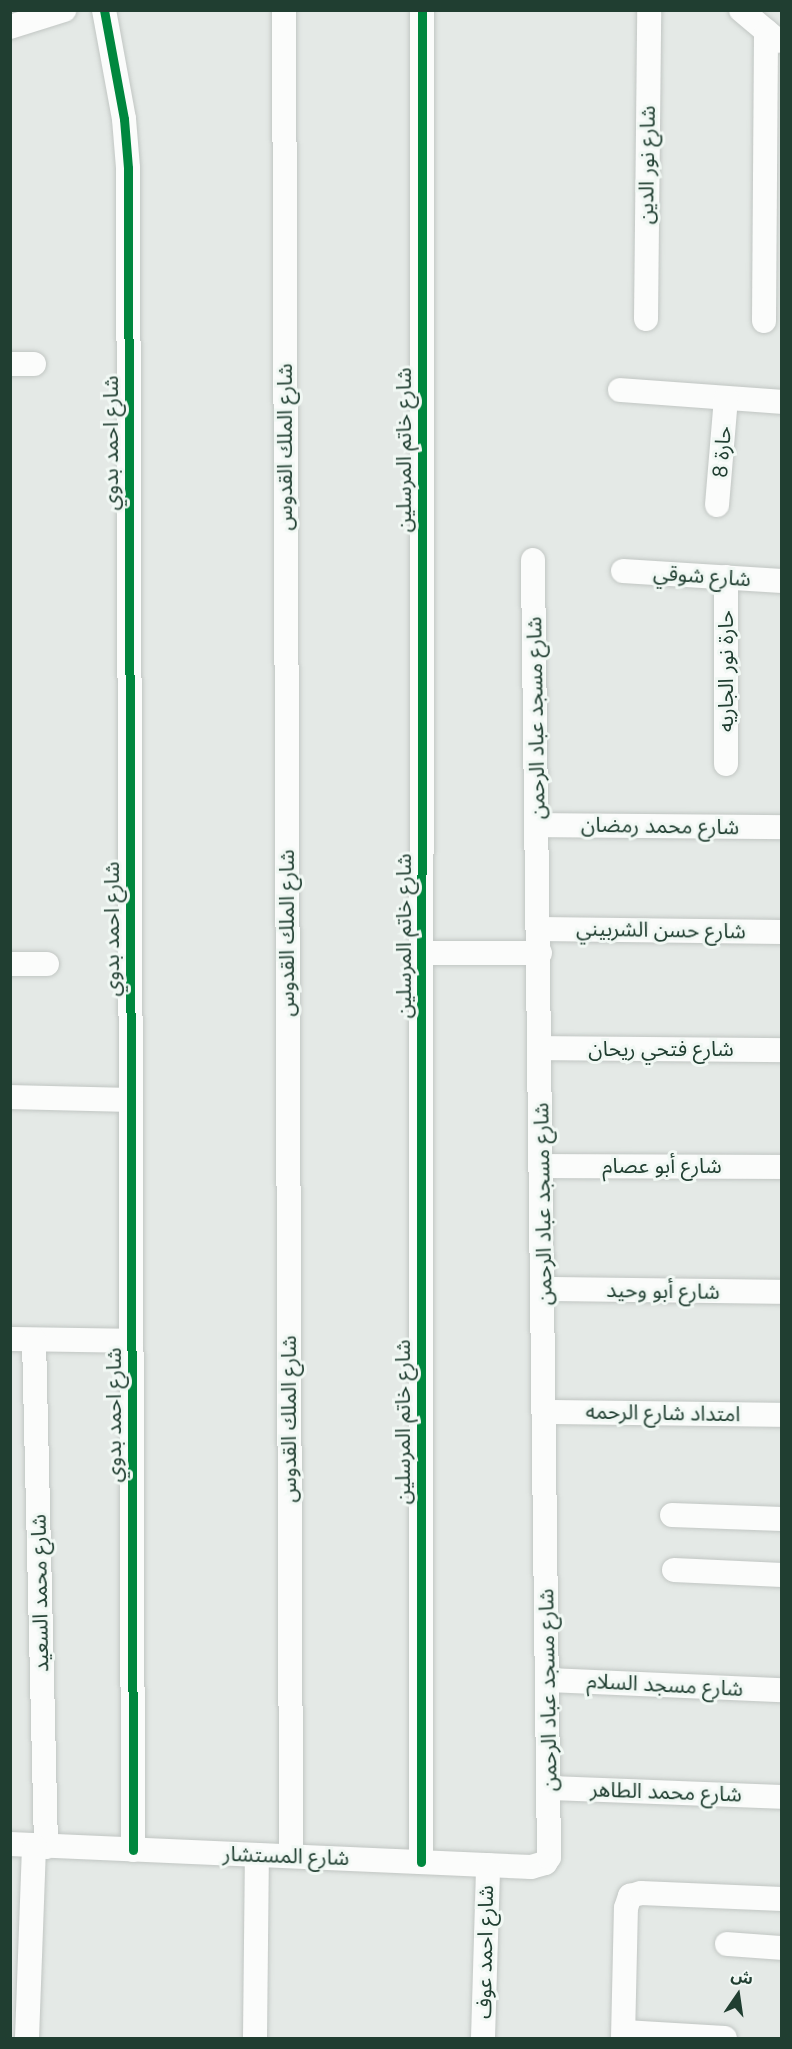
<!DOCTYPE html>
<meta charset="utf-8">
<style>
body{margin:0}
#map{position:relative;width:792px;height:2049px;overflow:hidden;background:#e4e9e6;font-family:"DM Sans","Noto Sans Arabic",sans-serif}
div>[style]{position:absolute}
.roads{filter:drop-shadow(0 0 2px #c1c6c3) drop-shadow(0 0 2px #c1c6c3)}
.street>*{height:24px;margin:-12px;padding:0 12px;transform-origin:12px;border-radius:12px;background:#fbfcfb}
.cycleway>*{height:9px;margin:-4.5px;padding:0 4.5px;transform-origin:4.5px;border-radius:4.5px;background:#00873e}
span{translate:-50% -50%;white-space:nowrap;text-align:center;line-height:1.15;-webkit-text-stroke:6px #f1f8f4;paint-order:stroke}
.street-label{font-size:21px;color:#203e31}
.frame{position:absolute;inset:0;border:12px solid #203e31;pointer-events:none}
.north{position:absolute;left:708px;top:1965px;width:60px;height:60px;-webkit-text-stroke:4px #f1f8f4;paint-order:stroke;rotate:13deg;font-size:16px;font-weight:700;line-height:24px;text-align:center;color:#203e31}
.north::after{content:'';display:block;margin:auto;width:21px;height:27px;background:#203e31;clip-path:polygon(50% 0,100% 100%,50% 72%,0 100%)}
</style>
<div id="map">
<div class="roads">
<div class="street">
<div style="left:104px;top:10px;width:111px;rotate:79.6deg"></div>
<div style="left:124px;top:119px;width:49px;rotate:85.3deg"></div>
<div style="left:128px;top:168px;width:1682px;rotate:89.83deg"></div>
<div style="left:284px;top:10px;width:1846px;rotate:89.78deg"></div>
<div style="left:741px;top:10px;width:48px;rotate:40deg"></div>
<div style="left:10px;top:27px;width:57px;rotate:-17.5deg"></div>
<div style="left:646px;top:319px;width:309px;rotate:-89.4deg"></div>
<div style="left:764px;top:321px;width:290px;rotate:-89.6deg"></div>
<div style="left:10px;top:364px;width:24px"></div>
<div style="left:620px;top:390px;width:162px;rotate:4.2deg"></div>
<div style="left:717px;top:505px;width:107px;rotate:-85.2deg"></div>
<div style="left:623px;top:571px;width:159px;rotate:3.6deg"></div>
<div style="left:726px;top:577px;width:187px;rotate:90deg"></div>
<div style="left:538px;top:825px;width:244px;rotate:0.5deg"></div>
<div style="left:540px;top:929px;width:242px;rotate:0.7deg"></div>
<div style="left:422px;top:953px;width:118px"></div>
<div style="left:10px;top:964px;width:37px"></div>
<div style="left:541px;top:1048px;width:241px;rotate:0.5deg"></div>
<div style="left:10px;top:1097px;width:120px;rotate:1.4deg"></div>
<div style="left:543px;top:1166px;width:239px;rotate:0.2deg"></div>
<div style="left:545px;top:1289px;width:237px;rotate:0.7deg"></div>
<div style="left:10px;top:1339px;width:121px;rotate:0.9deg"></div>
<div style="left:34px;top:1340px;width:507px;rotate:88.64deg"></div>
<div style="left:544px;top:1412px;width:238px;rotate:0.7deg"></div>
<div style="left:672px;top:1515px;width:110px;rotate:2.1deg"></div>
<div style="left:674px;top:1570px;width:108px;rotate:2.7deg"></div>
<div style="left:549px;top:1680px;width:233px;rotate:2.5deg"></div>
<div style="left:550px;top:1788px;width:232px;rotate:2.2deg"></div>
<div style="left:10px;top:1844px;width:522px;rotate:2.53deg"></div>
<div style="left:531px;top:1867px;width:15px;rotate:-16deg"></div>
<div style="left:545px;top:1863px;width:7px;rotate:-56deg"></div>
<div style="left:549px;top:1857px;width:1297px;rotate:-90.71deg"></div>
<div style="left:421px;top:1862px;width:1852px;rotate:-89.97deg"></div>
<div style="left:727px;top:1944px;width:55px;rotate:4.2deg"></div>
<div style="left:624px;top:2032px;width:101px;rotate:3.4deg"></div>
<div style="left:27px;top:2038px;width:192px;rotate:-87.9deg"></div>
<div style="left:255px;top:2038px;width:183px;rotate:-89.4deg"></div>
<div style="left:483px;top:2038px;width:173px;rotate:-88.3deg"></div>
<div style="left:623px;top:2038px;width:130px;rotate:-88.7deg"></div>
<div style="left:626px;top:1908px;width:13px;rotate:-72deg"></div>
<div style="left:630px;top:1896px;width:11px;rotate:-15deg"></div>
<div style="left:641px;top:1893px;width:141px;rotate:2.4deg"></div>
</div>
</div>
<div class="cycleway">
<div style="left:104px;top:10px;width:111px;rotate:79.6deg"></div>
<div style="left:124px;top:119px;width:49px;rotate:85.3deg"></div>
<div style="left:128px;top:168px;width:1682px;rotate:89.83deg"></div>
<div style="left:421px;top:1862px;width:1852px;rotate:-89.97deg"></div>
</div>
<div class="street-label">
<span style="left:647px;top:165px;rotate:-89deg">شارع نور الدين</span>
<span style="left:111px;top:443px;rotate:-90deg">شارع احمد بدوي</span>
<span style="left:285px;top:447px;rotate:-90deg">شارع الملك القدوس</span>
<span style="left:404px;top:450px;rotate:-90deg">شارع خاتم المرسلين</span>
<span style="left:722px;top:452px;rotate:-85deg">حارة 8</span>
<span style="left:702px;top:576px;rotate:4deg">شارع شوقي</span>
<span style="left:726px;top:671px;rotate:-90deg">حارة نور الجاريه</span>
<span style="left:536px;top:718px;rotate:-91deg">شارع مسجد عباد الرحمن</span>
<span style="left:660px;top:826px;rotate:1deg">شارع محمد رمضان</span>
<span style="left:112px;top:929px;rotate:-90deg">شارع احمد بدوي</span>
<span style="left:661px;top:930px;rotate:1deg">شارع حسن الشربيني</span>
<span style="left:287px;top:933px;rotate:-90deg">شارع الملك القدوس</span>
<span style="left:404px;top:936px;rotate:-90deg">شارع خاتم المرسلين</span>
<span style="left:661px;top:1049px">شارع فتحي ريحان</span>
<span style="left:662px;top:1166px">شارع أبو عصام</span>
<span style="left:543px;top:1204px;rotate:-91deg">شارع مسجد عباد الرحمن</span>
<span style="left:663px;top:1291px;rotate:1deg">شارع أبو وحيد</span>
<span style="left:663px;top:1413px;rotate:1deg">امتداد شارع الرحمه</span>
<span style="left:114px;top:1415px;rotate:-90deg">شارع احمد بدوي</span>
<span style="left:289px;top:1419px;rotate:-90deg">شارع الملك القدوس</span>
<span style="left:403px;top:1422px;rotate:-90deg">شارع خاتم المرسلين</span>
<span style="left:40px;top:1593px;rotate:-91deg">شارع محمد السعيد</span>
<span style="left:665px;top:1685px;rotate:3deg">شارع مسجد السلام</span>
<span style="left:548px;top:1690px;rotate:-91deg">شارع مسجد عباد الرحمن</span>
<span style="left:666px;top:1792px;rotate:2deg">شارع محمد الطاهر</span>
<span style="left:286px;top:1856px;rotate:2deg">شارع المستشار</span>
<span style="left:485px;top:1952px;rotate:-89deg">شارع احمد عوف</span>
</div>
<div class="frame"></div>
<div class="north">ش</div>
</div>
